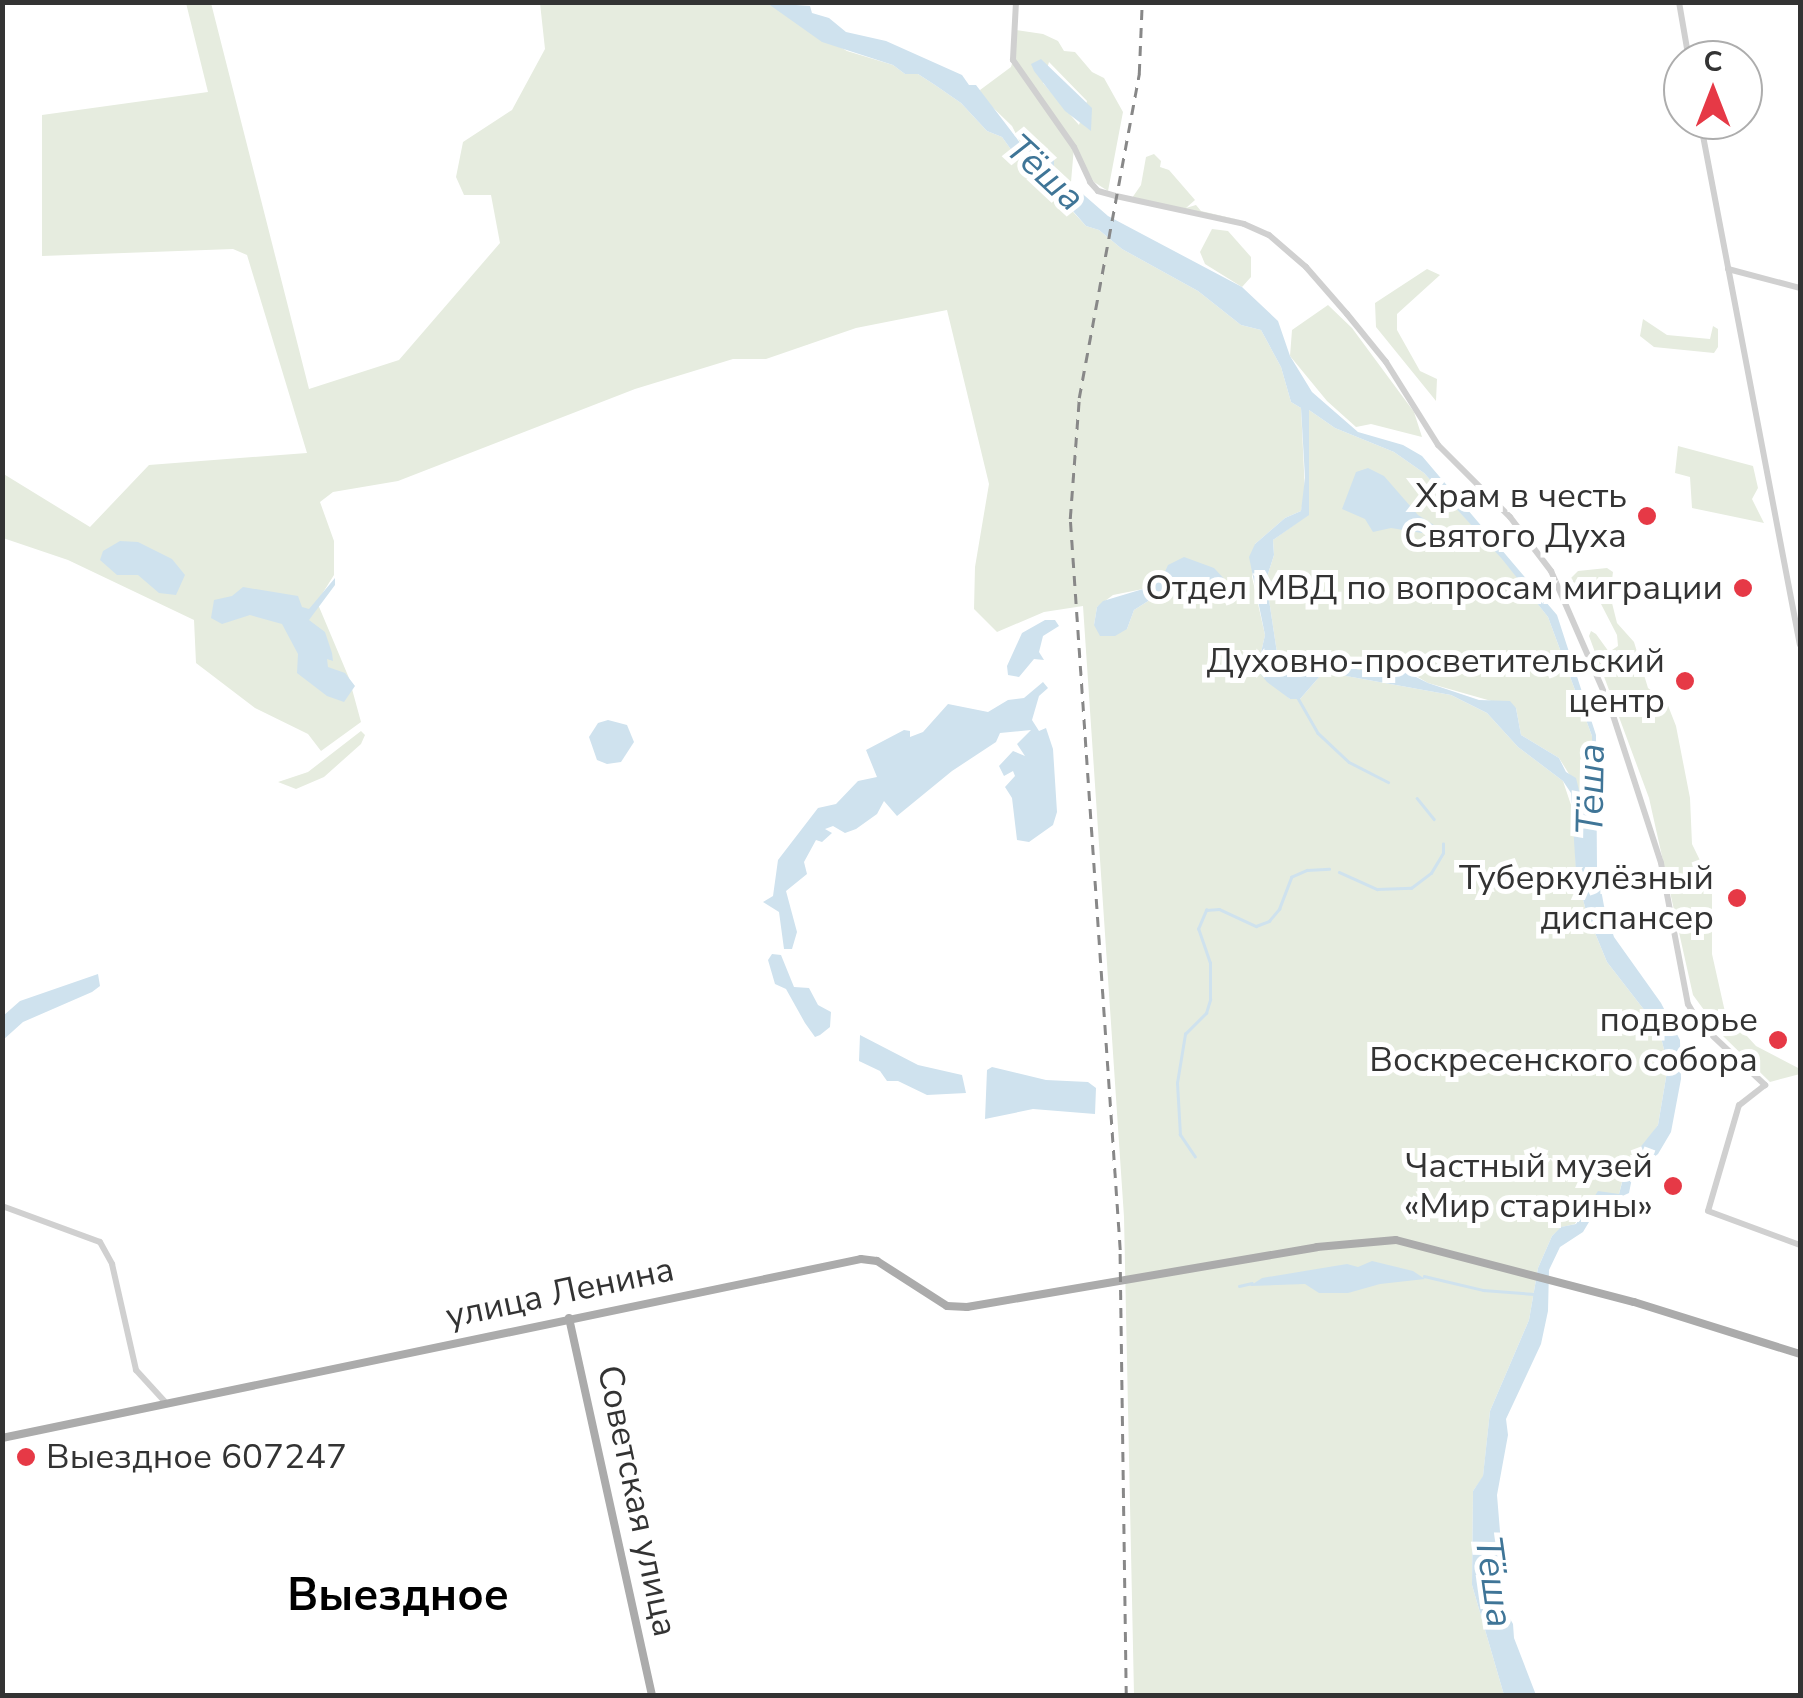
<!DOCTYPE html>
<meta charset="utf-8">
<style>
body{margin:0}
#map{position:relative;width:1803px;height:1698px;overflow:hidden;background:#fff;font-family:"Nunito Sans",sans-serif}
div>[style]{position:absolute}
.green>*{inset:0;background:#e6ecdf}
.water>*{inset:0;background:#cfe2ee}
.stream>*{height:2.5px;margin:-1.25px;padding:0 1.25px;transform-origin:1.25px;border-radius:1.25px;background:#cfe2ee}
.minor>*{height:6px;margin:-3px;padding:0 3px;transform-origin:3px;border-radius:3px;background:#d0d0d0}
.major>*{height:8px;margin:-4px;padding:0 4px;transform-origin:4px;border-radius:4px;background:#ababab}
.rail>*{height:2.5px;margin-top:-1.25px;transform-origin:0;background:repeating-linear-gradient(90deg,#888 0 10px,transparent 0 18px)}
.dots>*{width:28px;height:28px;translate:-50% -50%;box-sizing:border-box;border:5px solid #fff;border-radius:50%}
span{translate:-50% -50%;white-space:nowrap;text-align:center;line-height:1.15;-webkit-text-stroke:10px #fff;paint-order:stroke}
.poi-label{font-size:35px;color:#333}
.right{translate:-100% -50%;text-align:right}
.left{translate:0 -50%;text-align:left}
.street-label{font-size:35px;color:#333}
.water-label{font-size:38px;color:#3f7597;font-style:italic}
.district-label{font-size:45px;color:#000;font-weight:700}
.frame{position:absolute;inset:0;border:5px solid #333;pointer-events:none}
.north{position:absolute;left:1663px;top:40px;width:100px;height:100px;box-sizing:border-box;background:#fff;border:2px solid #adadad;border-radius:50%;rotate:0deg;font-size:28px;font-weight:700;line-height:40px;text-align:center;color:#333}
.north::after{content:'';display:block;margin:auto;width:35px;height:45px;background:#e63946;clip-path:polygon(50% 0,100% 100%,50% 72%,0 100%)}
</style>
<div id="map">
<div class="green">
<div style="clip-path:polygon(evenodd,186px 3px,211px 3px,309px 389px,399px 360px,500px 243px,491px 195px,464px 195px,456px 177px,463px 142px,512px 110px,545px 49px,540px 3px,767px 3px,847px 51px,893px 65px,905px 74px,918px 74px,935px 85px,961px 103px,987px 131px,1002px 137px,1030px 176px,1064px 202px,1086px 226px,1099px 230px,1122px 249px,1198px 291px,1241px 325px,1261px 330px,1281px 367px,1291px 402px,1301px 408px,1305px 492px,1301px 511px,1285px 518px,1255px 544px,1252px 577px,1265px 635px,1257px 670px,1290px 699px,1300px 699px,1320px 676px,1335px 674px,1451px 695px,1487px 713px,1518px 747px,1563px 781px,1575px 817px,1576px 872px,1586px 911px,1607px 962px,1659px 1029px,1668px 1066px,1658px 1125px,1624px 1174px,1619px 1194px,1592px 1196px,1575px 1224px,1562px 1227px,1552px 1236px,1538px 1268px,1529px 1320px,1490px 1411px,1483px 1477px,1473px 1491px,1472px 1585px,1504px 1695px,1134px 1695px,1124px 1217px,1083px 606px,1044px 612px,997px 632px,974px 609px,975px 567px,989px 484px,947px 310px,856px 328px,766px 359px,733px 359px,635px 389px,398px 481px,333px 492px,320px 502px,334px 541px,334px 575px,317px 602px,349px 678px,361px 722px,321px 751px,308px 734px,255px 708px,196px 663px,194px 620px,68px 560px,3px 538px,2px 473px,90px 527px,149px 465px,307px 453px,247px 255px,233px 249px,42px 256px,42px 115px,208px 92px,186px 3px,1214px 568px,1215px 583px,1195px 574px,1186px 577px,1134px 610px,1127px 629px,1094px 625px,1097px 607px,1113px 595px,1143px 589px,1163px 576px,1214px 568px)"></div>
<div style="clip-path:polygon(evenodd,1016px 30px,1043px 34px,1058px 41px,1064px 51px,1075px 52px,1092px 72px,1104px 78px,1123px 112px,1108px 191px,1094px 182px,1015px 61px,1016px 30px,1049px 62px,1087px 101px,1079px 125px,1043px 83px,1049px 62px)"></div>
<div style="clip-path:polygon(1013px 60px,1074px 147px,1071px 182px,1033px 148px,1021px 144px,1012px 126px,982px 97px,980px 90px,1011px 67px)"></div>
<div style="clip-path:polygon(1154px 154px,1161px 161px,1160px 167px,1169px 170px,1195px 200px,1186px 208px,1196px 205px,1201px 211px,1244px 221px,1132px 198px,1141px 185px,1146px 157px)"></div>
<div style="clip-path:polygon(1212px 229px,1228px 231px,1251px 257px,1251px 277px,1242px 287px,1205px 264px,1200px 252px)"></div>
<div style="clip-path:polygon(1427px 269px,1440px 275px,1397px 314px,1397px 330px,1420px 371px,1437px 379px,1436px 401px,1376px 327px,1375px 303px)"></div>
<div style="clip-path:polygon(1328px 305px,1352px 328px,1414px 412px,1422px 437px,1371px 424px,1356px 427px,1327px 401px,1290px 356px,1292px 330px)"></div>
<div style="clip-path:polygon(1643px 319px,1667px 335px,1710px 339px,1713px 326px,1718px 329px,1718px 347px,1714px 353px,1654px 347px,1640px 336px)"></div>
<div style="clip-path:polygon(1309px 410px,1335px 428px,1394px 452px,1424px 473px,1502px 558px,1548px 617px,1592px 736px,1592px 782px,1585px 791px,1579px 790px,1559px 758px,1521px 735px,1516px 708px,1428px 683px,1404px 669px,1360px 670px,1334px 663px,1290px 673px,1279px 666px,1266px 580px,1274px 555px,1273px 540px,1309px 514px)"></div>
<div style="clip-path:polygon(1678px 446px,1753px 466px,1758px 488px,1752px 499px,1764px 523px,1692px 508px,1690px 477px,1675px 473px)"></div>
<div style="clip-path:polygon(1607px 568px,1613px 572px,1610px 595px,1617px 623px,1634px 642px,1648px 688px,1667px 703px,1676px 726px,1690px 798px,1692px 844px,1712px 885px,1712px 954px,1725px 1012px,1756px 1046px,1800px 1069px,1800px 1074px,1770px 1082px,1723px 1036px,1693px 995px,1649px 798px,1589px 636px,1591px 631px,1596px 634px,1609px 652px,1618px 646px,1617px 635px,1601px 604px,1572px 585px,1570px 579px,1578px 571px)"></div>
<div style="clip-path:polygon(361px 731px,365px 735px,361px 744px,324px 777px,296px 789px,278px 782px,308px 772px)"></div>
</div>
<div class="water">
<div style="clip-path:polygon(evenodd,767px 3px,810px 6px,812px 13px,829px 18px,846px 32px,886px 41px,962px 75px,969px 85px,976px 85px,1021px 144px,1054px 160px,1054px 169px,1108px 216px,1242px 287px,1278px 321px,1290px 356px,1312px 392px,1358px 432px,1403px 445px,1422px 456px,1557px 615px,1596px 735px,1597px 868px,1604px 906px,1614px 937px,1661px 1003px,1680px 1040px,1681px 1079px,1671px 1132px,1658px 1154px,1633px 1173px,1629px 1193px,1598px 1207px,1583px 1232px,1560px 1247px,1549px 1270px,1548px 1311px,1541px 1344px,1506px 1419px,1508px 1435px,1497px 1495px,1503px 1568px,1499px 1599px,1513px 1624px,1514px 1638px,1536px 1695px,1504px 1695px,1472px 1585px,1473px 1491px,1483px 1476px,1490px 1411px,1529px 1320px,1538px 1268px,1552px 1236px,1561px 1227px,1576px 1224px,1598px 1191px,1619px 1194px,1627px 1164px,1658px 1125px,1668px 1066px,1659px 1029px,1607px 962px,1586px 911px,1576px 872px,1571px 793px,1563px 781px,1518px 747px,1487px 713px,1451px 695px,1335px 674px,1320px 676px,1300px 699px,1290px 699px,1267px 682px,1257px 670px,1265px 635px,1249px 557px,1255px 544px,1285px 518px,1301px 511px,1305px 478px,1301px 408px,1291px 402px,1281px 367px,1261px 330px,1241px 325px,1198px 291px,1122px 249px,1099px 230px,1086px 226px,1065px 202px,1030px 176px,1002px 137px,987px 131px,961px 103px,935px 85px,918px 74px,905px 74px,893px 65px,822px 42px,767px 3px,1309px 410px,1335px 428px,1394px 452px,1424px 473px,1502px 559px,1548px 617px,1592px 736px,1592px 782px,1585px 791px,1579px 790px,1576px 778px,1566px 772px,1559px 758px,1521px 735px,1516px 708px,1510px 701px,1479px 700px,1428px 683px,1390px 664px,1360px 670px,1334px 663px,1290px 673px,1279px 666px,1266px 580px,1274px 555px,1273px 540px,1309px 515px,1309px 410px)"></div>
<div style="clip-path:polygon(1041px 59px,1092px 108px,1091px 131px,1065px 111px,1034px 71px,1031px 64px)"></div>
<div style="clip-path:polygon(1368px 468px,1384px 476px,1418px 515px,1434px 525px,1422px 533px,1391px 528px,1373px 532px,1365px 519px,1342px 509px,1356px 472px)"></div>
<div style="clip-path:polygon(120px 541px,138px 542px,172px 559px,185px 575px,176px 595px,159px 593px,138px 575px,117px 575px,100px 560px,103px 551px)"></div>
<div style="clip-path:polygon(1184px 557px,1214px 568px,1229px 584px,1229px 591px,1204px 577px,1186px 577px,1134px 610px,1127px 629px,1115px 636px,1100px 636px,1094px 625px,1097px 607px,1103px 601px,1143px 589px,1163px 576px,1168px 565px)"></div>
<div style="clip-path:polygon(335px 578px,335px 585px,309px 620px,325px 632px,332px 653px,333px 661px,327px 659px,328px 667px,345px 673px,355px 686px,344px 702px,327px 696px,297px 673px,298px 654px,282px 624px,250px 615px,222px 624px,211px 618px,214px 600px,232px 596px,243px 587px,298px 596px,302px 607px,309px 609px)"></div>
<div style="clip-path:polygon(1045px 620px,1055px 620px,1059px 626px,1043px 636px,1039px 652px,1044px 660px,1034px 659px,1019px 677px,1008px 675px,1007px 666px,1022px 633px)"></div>
<div style="clip-path:polygon(1043px 682px,1048px 688px,1039px 696px,1032px 720px,1039px 731px,1046px 728px,1053px 749px,1057px 812px,1053px 825px,1029px 842px,1017px 840px,1012px 798px,1005px 787px,1015px 776px,1013px 771px,1004px 776px,999px 766px,1013px 751px,1025px 756px,1017px 744px,1031px 730px,1000px 733px,996px 742px,952px 771px,897px 816px,884px 801px,877px 814px,856px 829px,845px 833px,833px 826px,825px 829px,832px 833px,822px 842px,816px 840px,804px 862px,807px 874px,786px 891px,797px 932px,792px 949px,784px 949px,779px 912px,763px 902px,773px 896px,778px 860px,818px 808px,836px 804px,858px 781px,877px 777px,866px 750px,904px 730px,910px 731px,910px 737px,923px 732px,948px 704px,988px 712px,1008px 700px,1024px 698px)"></div>
<div style="clip-path:polygon(608px 720px,627px 725px,634px 742px,621px 762px,607px 764px,597px 760px,589px 737px,598px 723px)"></div>
<div style="clip-path:polygon(772px 954px,781px 955px,794px 987px,809px 988px,818px 1005px,831px 1012px,830px 1027px,820px 1035px,815px 1037px,805px 1023px,786px 989px,775px 984px,768px 960px)"></div>
<div style="clip-path:polygon(98px 974px,100px 986px,92px 992px,23px 1022px,3px 1040px,3px 1016px,20px 1001px)"></div>
<div style="clip-path:polygon(860px 1035px,918px 1065px,962px 1075px,966px 1093px,927px 1095px,898px 1081px,887px 1081px,880px 1071px,859px 1061px)"></div>
<div style="clip-path:polygon(992px 1067px,1046px 1080px,1088px 1082px,1096px 1088px,1095px 1114px,1033px 1109px,985px 1119px,987px 1070px)"></div>
<div style="clip-path:polygon(1372px 1261px,1413px 1271px,1425px 1279px,1380px 1284px,1348px 1293px,1319px 1293px,1305px 1284px,1250px 1286px,1262px 1278px,1347px 1264px,1358px 1267px)"></div>
</div>
<div class="stream">
<div style="left:1298px;top:698px;width:40px;rotate:60.3deg"></div>
<div style="left:1318px;top:733px;width:42px;rotate:43.1deg"></div>
<div style="left:1349px;top:762px;width:44px;rotate:27.1deg"></div>
<div style="left:1417px;top:798px;width:27px;rotate:51deg"></div>
<div style="left:1339px;top:872px;width:42px;rotate:24.1deg"></div>
<div style="left:1377px;top:889px;width:34px;rotate:-2deg"></div>
<div style="left:1411px;top:888px;width:25px;rotate:-37deg"></div>
<div style="left:1431px;top:873px;width:23px;rotate:-59deg"></div>
<div style="left:1443px;top:853px;width:9px;rotate:-90deg"></div>
<div style="left:1195px;top:1157px;width:27px;rotate:-124deg"></div>
<div style="left:1180px;top:1135px;width:52px;rotate:-93.3deg"></div>
<div style="left:1177px;top:1083px;width:50px;rotate:-80.7deg"></div>
<div style="left:1185px;top:1034px;width:30px;rotate:-45deg"></div>
<div style="left:1206px;top:1013px;width:14px;rotate:-73deg"></div>
<div style="left:1210px;top:1000px;width:37px;rotate:-90deg"></div>
<div style="left:1210px;top:963px;width:36px;rotate:-109deg"></div>
<div style="left:1198px;top:929px;width:21px;rotate:-67deg"></div>
<div style="left:1206px;top:910px;width:13px;rotate:-4deg"></div>
<div style="left:1219px;top:909px;width:41px;rotate:24.7deg"></div>
<div style="left:1256px;top:926px;width:14px;rotate:-21deg"></div>
<div style="left:1269px;top:921px;width:16px;rotate:-50deg"></div>
<div style="left:1279px;top:909px;width:34px;rotate:-69deg"></div>
<div style="left:1291px;top:877px;width:17px;rotate:-24deg"></div>
<div style="left:1307px;top:870px;width:22px;rotate:-3deg"></div>
<div style="left:1424px;top:1276px;width:61px;rotate:13.3deg"></div>
<div style="left:1483px;top:1290px;width:51px;rotate:4.5deg"></div>
<div style="left:1239px;top:1286px;width:13px;rotate:-13deg"></div>
</div>
<div class="minor">
<div style="left:1016px;top:2px;width:58px;rotate:93deg"></div>
<div style="left:1013px;top:60px;width:106px;rotate:55deg"></div>
<div style="left:1074px;top:147px;width:38px;rotate:65deg"></div>
<div style="left:1090px;top:182px;width:12px;rotate:48deg"></div>
<div style="left:1098px;top:191px;width:19px;rotate:16deg"></div>
<div style="left:1116px;top:196px;width:131px;rotate:12.3deg"></div>
<div style="left:1244px;top:224px;width:27px;rotate:24deg"></div>
<div style="left:1269px;top:235px;width:49px;rotate:40.9deg"></div>
<div style="left:1306px;top:267px;width:62px;rotate:48.9deg"></div>
<div style="left:1347px;top:314px;width:62px;rotate:50.9deg"></div>
<div style="left:1386px;top:362px;width:98px;rotate:57.9deg"></div>
<div style="left:1438px;top:445px;width:102px;rotate:45deg"></div>
<div style="left:1510px;top:517px;width:68px;rotate:52.8deg"></div>
<div style="left:1551px;top:571px;width:147px;rotate:66.4deg"></div>
<div style="left:1610px;top:706px;width:165px;rotate:72deg"></div>
<div style="left:1661px;top:863px;width:144px;rotate:79.2deg"></div>
<div style="left:1688px;top:1004px;width:22px;rotate:60deg"></div>
<div style="left:1699px;top:1023px;width:91px;rotate:43.2deg"></div>
<div style="left:1765px;top:1085px;width:33px;rotate:142deg"></div>
<div style="left:1739px;top:1105px;width:110px;rotate:106.3deg"></div>
<div style="left:1708px;top:1211px;width:98px;rotate:20.3deg"></div>
<div style="left:1679px;top:2px;width:59px;rotate:80.2deg"></div>
<div style="left:1700px;top:120px;width:534px;rotate:79.22deg"></div>
<div style="left:1728px;top:269px;width:74px;rotate:14.8deg"></div>
<div style="left:2px;top:1206px;width:104px;rotate:20.2deg"></div>
<div style="left:100px;top:1242px;width:25px;rotate:61deg"></div>
<div style="left:112px;top:1264px;width:109px;rotate:77.2deg"></div>
<div style="left:136px;top:1370px;width:46px;rotate:47.6deg"></div>
</div>
<div class="major">
<div style="left:569px;top:1318px;width:387px;rotate:77.6deg"></div>
<div style="left:2px;top:1438px;width:877px;rotate:-11.77deg"></div>
<div style="left:861px;top:1259px;width:16px;rotate:7deg"></div>
<div style="left:877px;top:1261px;width:83px;rotate:32.7deg"></div>
<div style="left:947px;top:1306px;width:20px;rotate:3deg"></div>
<div style="left:967px;top:1307px;width:355px;rotate:-9.7deg"></div>
<div style="left:1317px;top:1247px;width:79px;rotate:-5.1deg"></div>
<div style="left:1396px;top:1240px;width:246px;rotate:14.6deg"></div>
<div style="left:1634px;top:1302px;width:174px;rotate:17.4deg"></div>
</div>
<div class="rail">
<div style="left:1126px;top:1696px;width:446px;rotate:-90.8deg"></div>
<div style="left:1120px;top:1250px;width:733px;rotate:-93.91deg"></div>
<div style="left:1070px;top:519px;width:121px;rotate:-85.7deg"></div>
<div style="left:1079px;top:398px;width:330px;rotate:-79.5deg"></div>
<div style="left:1139px;top:74px;width:72px;rotate:-87.6deg"></div>
</div>
<div class="dots">
<div style="left:1647px;top:516px;background:#e63946"></div>
<div style="left:1743px;top:588px;background:#e63946"></div>
<div style="left:1685px;top:681px;background:#e63946"></div>
<div style="left:1737px;top:898px;background:#e63946"></div>
<div style="left:1778px;top:1040px;background:#e63946"></div>
<div style="left:1673px;top:1186px;background:#e63946"></div>
<div style="left:26px;top:1457px;background:#e63946"></div>
</div>
<div class="poi-label">
<span class="right" style="left:1627px;top:516px">Храм в честь<br>Святого Духа</span>
<span class="right" style="left:1723px;top:588px">Отдел МВД по вопросам миграции</span>
<span class="right" style="left:1665px;top:681px">Духовно-просветительский<br>центр</span>
<span class="right" style="left:1714px;top:898px">Туберкулёзный<br>диспансер</span>
<span class="right" style="left:1758px;top:1040px">подворье<br>Воскресенского собора</span>
<span class="right" style="left:1653px;top:1186px">Частный музей<br>«Мир старины»</span>
<span class="left" style="left:46px;top:1457px">Выездное 607247</span>
</div>
<div class="street-label">
<span style="left:560px;top:1293px;rotate:-12deg">улица Ленина</span>
<span style="left:637px;top:1501px;rotate:78deg">Советская улица</span>
</div>
<div class="water-label">
<span style="left:1045px;top:173px;rotate:43deg">Тёша</span>
<span style="left:1591px;top:789px;rotate:-89deg">Тёша</span>
<span style="left:1494px;top:1582px;rotate:82deg">Тёша</span>
</div>
<div class="district-label">
<span style="left:398px;top:1596px">Выездное</span>
</div>
<div class="frame"></div>
<div class="north">С</div>
</div>
